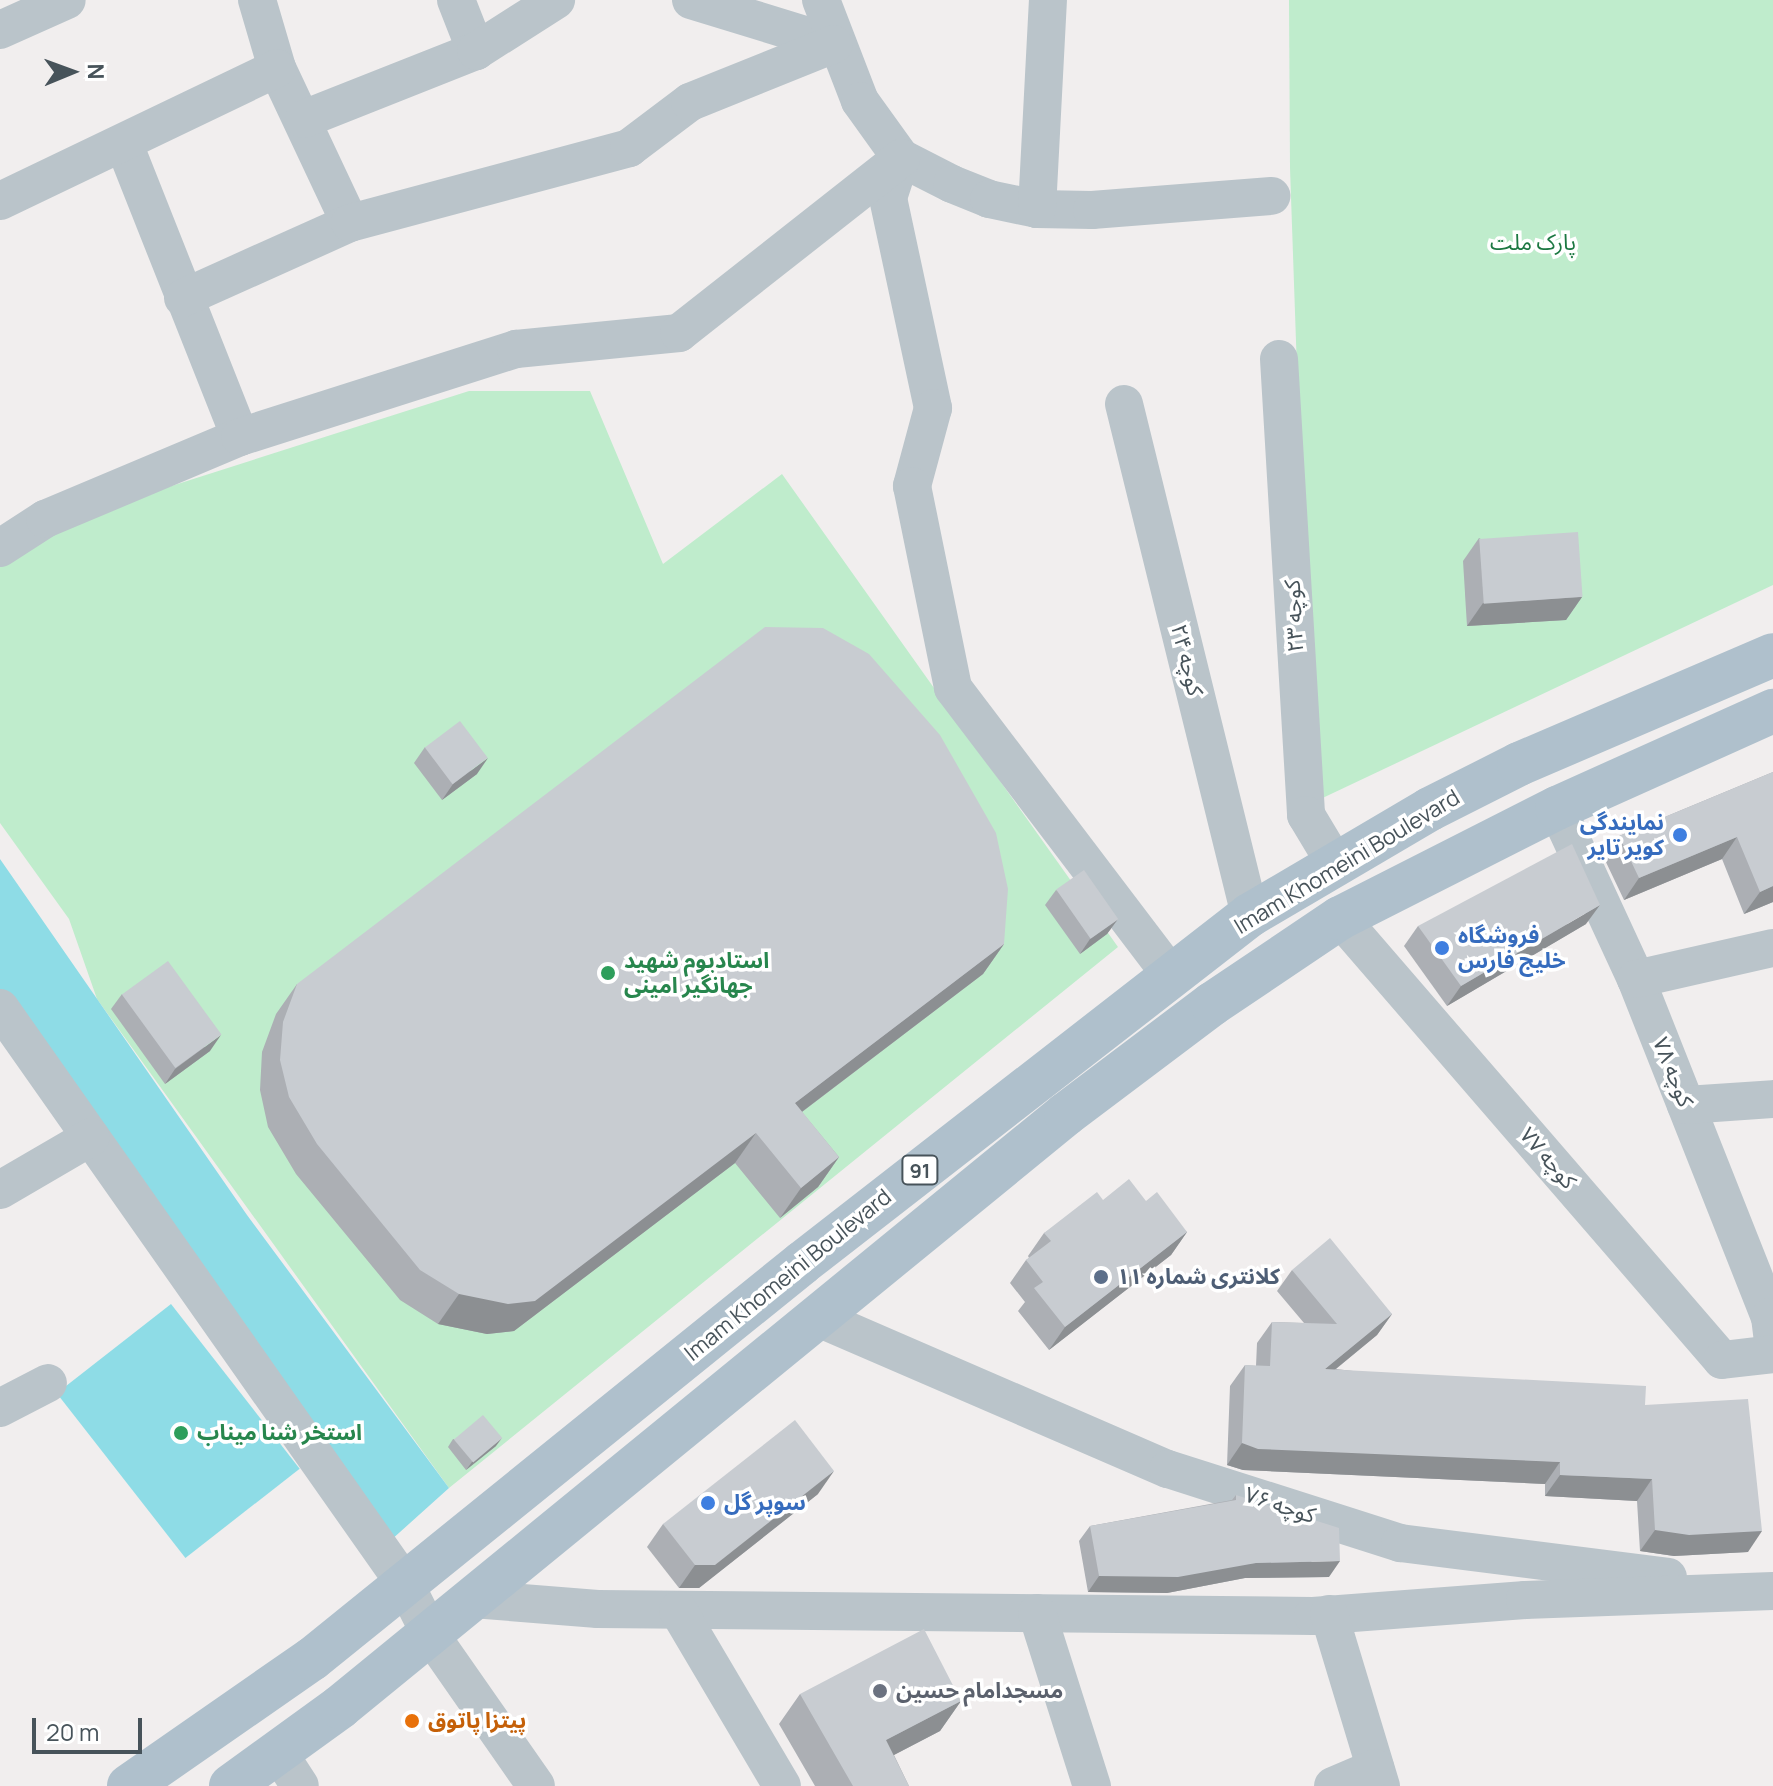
<!DOCTYPE html>
<meta charset="utf-8">
<style>
body{margin:0}
#map{position:relative;width:1773px;height:1786px;overflow:hidden;background:#f1eeee;font-family:Manrope,"Noto Sans Arabic",sans-serif}
div>[style]{position:absolute}
.green>*{inset:0;background:#bfeccc}
.water>*{inset:0;background:#8edce6;transform-origin:0 0}
.minor>*{height:38px;margin:-19px;padding:0 19px;transform-origin:19px;border-radius:19px;background:#bac4ca}
.major>*{height:44px;margin:-22px;padding:0 22px;transform-origin:22px;border-radius:22px;background:#afc0cc}
.wall>*{inset:0;background:#acafb4}
.shaded-wall>*{inset:0;background:#8c8f92}
.building>*{inset:0;background:#c8ccd1;transform-origin:0 0}
.dots>*{width:22px;height:22px;translate:-50% -50%;box-sizing:border-box;border:4px solid #fff;border-radius:50%}
span{translate:-50% -50%;white-space:nowrap;text-align:center;line-height:1.15;-webkit-text-stroke:7px #fff;paint-order:stroke}
.shield-label span{padding:2px 6px;background:#fff;border:2px solid;border-radius:6px;-webkit-text-stroke-width:0}
.shield-label{font-size:20px;color:#47535a;font-weight:700}
.park-label{font-size:22px;color:#1c7842}
.street-label{font-size:22px;color:#47535a}
.shop-label{font-size:22px;color:#366cbe;font-weight:700}
.right{translate:-100% -50%;text-align:right}
.left{translate:0 -50%;text-align:left}
.leisure-label{font-size:22px;color:#27864d;font-weight:700}
.service-label{font-size:22px;color:#4e5e75;font-weight:700}
.worship-label{font-size:22px;color:#5b616d;font-weight:700}
.food-label{font-size:22px;color:#c56008;font-weight:700}
.north{position:absolute;left:32px;top:32px;width:80px;height:80px;-webkit-text-stroke:6px #fff;paint-order:stroke;rotate:89deg;font-size:22px;font-weight:700;line-height:32px;text-align:center;color:#47535a}
.north::after{content:'';display:block;margin:auto;width:28px;height:36px;background:#47535a;clip-path:polygon(50% 0,100% 100%,50% 72%,0 100%)}
.scale{position:absolute;left:32px;top:1718px;width:110px;height:36px;box-sizing:border-box;border:4px solid #47535a;border-top:0;padding-left:10px;font-size:24px;line-height:28px;white-space:nowrap;color:#47535a;-webkit-text-stroke:6px #fff;paint-order:stroke}
</style>
<div id="map">
<div class="green">
<div style="clip-path:polygon(1289px 0,1773px 0,1773px 585px,1312px 803px,1290px 168px)"></div>
<div style="clip-path:polygon(469px 391px,590px 391px,663px 564px,782px 474px,1118px 947px,449px 1488px,97px 999px,69px 919px,0 823px,0 556px,24px 533px)"></div>
</div>
<div class="water">
<div style="clip-path:polygon(0 859px,247px 1215px,449px 1488px,390px 1541px,0 992px)"></div>
<div style="left:171px;top:1304px;width:209px;height:145px;rotate:52deg"></div>
</div>
<div class="minor">
<div style="left:257px;top:0;width:71px;rotate:73.6deg"></div>
<div style="left:277px;top:68px;width:171px;rotate:64.8deg"></div>
<div style="left:456px;top:0;width:55px;rotate:68.6deg"></div>
<div style="left:691px;top:0;width:150px;rotate:17.1deg"></div>
<div style="left:821px;top:0;width:108px;rotate:68.9deg"></div>
<div style="left:860px;top:101px;width:70px;rotate:54.3deg"></div>
<div style="left:901px;top:158px;width:57px;rotate:27deg"></div>
<div style="left:952px;top:184px;width:40px;rotate:22deg"></div>
<div style="left:989px;top:199px;width:49px;rotate:11.8deg"></div>
<div style="left:1037px;top:209px;width:55px;rotate:1deg"></div>
<div style="left:1092px;top:210px;width:180px;rotate:-4.5deg"></div>
<div style="left:0;top:30px;width:73px;rotate:-24.1deg"></div>
<div style="left:304px;top:119px;width:185px;rotate:-21.6deg"></div>
<div style="left:476px;top:51px;width:95px;rotate:-32.5deg"></div>
<div style="left:124px;top:144px;width:315px;rotate:68.4deg"></div>
<div style="left:901px;top:158px;width:42px;rotate:108deg"></div>
<div style="left:888px;top:198px;width:215px;rotate:77.9deg"></div>
<div style="left:933px;top:408px;width:81px;rotate:105.1deg"></div>
<div style="left:912px;top:486px;width:206px;rotate:78.5deg"></div>
<div style="left:953px;top:688px;width:360px;rotate:52.8deg"></div>
<div style="left:0;top:201px;width:307px;rotate:-25.6deg"></div>
<div style="left:1037px;top:209px;width:209px;rotate:-87deg"></div>
<div style="left:183px;top:298px;width:183px;rotate:-24.2deg"></div>
<div style="left:350px;top:223px;width:289px;rotate:-15deg"></div>
<div style="left:629px;top:148px;width:76px;rotate:-37deg"></div>
<div style="left:690px;top:102px;width:155px;rotate:-21.9deg"></div>
<div style="left:1279px;top:359px;width:457px;rotate:86.6deg"></div>
<div style="left:1306px;top:815px;width:58px;rotate:59deg"></div>
<div style="left:1124px;top:404px;width:526px;rotate:76.15deg"></div>
<div style="left:0;top:548px;width:54px;rotate:-32.8deg"></div>
<div style="left:45px;top:519px;width:212px;rotate:-22.8deg"></div>
<div style="left:240px;top:437px;width:290px;rotate:-17.7deg"></div>
<div style="left:516px;top:349px;width:164px;rotate:-5.6deg"></div>
<div style="left:679px;top:333px;width:283px;rotate:-38.2deg"></div>
<div style="left:1557px;top:808px;width:188px;rotate:65.2deg"></div>
<div style="left:1636px;top:979px;width:364px;rotate:68.4deg"></div>
<div style="left:1770px;top:1317px;width:26px;rotate:83deg"></div>
<div style="left:1340px;top:918px;width:584px;rotate:49.16deg"></div>
<div style="left:1722px;top:1360px;width:51px;rotate:-6.7deg"></div>
<div style="left:1636px;top:979px;width:140px;rotate:-12.8deg"></div>
<div style="left:0;top:1008px;width:704px;rotate:54.89deg"></div>
<div style="left:405px;top:1584px;width:56px;rotate:63.4deg"></div>
<div style="left:430px;top:1634px;width:185px;rotate:55.1deg"></div>
<div style="left:1686px;top:1105px;width:87px;rotate:-3.9deg"></div>
<div style="left:0;top:1190px;width:105px;rotate:-30.2deg"></div>
<div style="left:816px;top:1317px;width:383px;rotate:23.4deg"></div>
<div style="left:1168px;top:1469px;width:244px;rotate:17.7deg"></div>
<div style="left:1400px;top:1543px;width:270px;rotate:7.2deg"></div>
<div style="left:0;top:1408px;width:54px;rotate:-27.5deg"></div>
<div style="left:473px;top:1599px;width:125px;rotate:4.6deg"></div>
<div style="left:598px;top:1609px;width:715px;rotate:0.56deg"></div>
<div style="left:1313px;top:1616px;width:213px;rotate:-4.3deg"></div>
<div style="left:1525px;top:1600px;width:248px;rotate:-2.1deg"></div>
<div style="left:678px;top:1610px;width:204px;rotate:59.4deg"></div>
<div style="left:1037px;top:1613px;width:182px;rotate:72.4deg"></div>
<div style="left:1329px;top:1614px;width:180px;rotate:73.2deg"></div>
<div style="left:278px;top:1752px;width:40px;rotate:57.1deg"></div>
<div style="left:1333px;top:1786px;width:46px;rotate:-23.2deg"></div>
</div>
<div class="major">
<div style="left:129px;top:1786px;width:223px;rotate:-34.8deg"></div>
<div style="left:312px;top:1659px;width:630px;rotate:-38.94deg"></div>
<div style="left:802px;top:1263px;width:567px;rotate:-37.84deg"></div>
<div style="left:1250px;top:915px;width:209px;rotate:-30.5deg"></div>
<div style="left:1430px;top:809px;width:100px;rotate:-26.8deg"></div>
<div style="left:1519px;top:764px;width:276px;rotate:-23.2deg"></div>
<div style="left:231px;top:1786px;width:135px;rotate:-35.9deg"></div>
<div style="left:340px;top:1707px;width:937px;rotate:-39.24deg"></div>
<div style="left:1066px;top:1114px;width:183px;rotate:-37deg"></div>
<div style="left:1212px;top:1004px;width:154px;rotate:-33.9deg"></div>
<div style="left:1340px;top:918px;width:243px;rotate:-26.9deg"></div>
<div style="left:1557px;top:808px;width:237px;rotate:-24.2deg"></div>
</div>
<div class="wall">
<div style="clip-path:polygon(1479px 538px,1582px 597px,1566px 620px,1467px 626px,1463px 561px)"></div>
<div style="clip-path:polygon(425px 747px,477px 774px,442px 800px,414px 763px)"></div>
<div style="clip-path:polygon(1773px 772px,1773px 902px,1744px 914px,1722px 859px,1624px 900px,1604px 858px,1619px 836px)"></div>
<div style="clip-path:polygon(1056px 890px,1118px 919px,1107px 934px,1080px 954px,1045px 905px)"></div>
<div style="clip-path:polygon(1586px 924px,1447px 1006px,1404px 946px,1418px 926px)"></div>
<div style="clip-path:polygon(1004px 944px,983px 974px,802px 1112px,839px 1157px,818px 1187px,780px 1218px,735px 1163px,514px 1331px,487px 1334px,438px 1324px,400px 1300px,296px 1174px,268px 1127px,260px 1090px,262px 1052px,276px 1014px,297px 984px)"></div>
<div style="clip-path:polygon(122px 994px,210px 1051px,165px 1084px,111px 1009px)"></div>
<div style="clip-path:polygon(1103px 1200px,1146px 1201px,1187px 1232px,1171px 1255px,1049px 1350px,1018px 1311px,1025px 1302px,1010px 1283px,1026px 1260px,1029px 1258px,1028px 1256px,1044px 1233px)"></div>
<div style="clip-path:polygon(1292px 1270px,1392px 1314px,1377px 1335px,1336px 1369px,1645px 1405px,1748px 1552px,1674px 1556px,1640px 1551px,1637px 1501px,1545px 1496px,1545px 1484px,1243px 1470px,1227px 1465px,1230px 1386px,1245px 1365px,1256px 1366px,1257px 1343px,1272px 1322px,1304px 1323px,1277px 1291px)"></div>
<div style="clip-path:polygon(453px 1439px,496px 1446px,466px 1470px,448px 1447px)"></div>
<div style="clip-path:polygon(818px 1494px,699px 1588px,679px 1588px,647px 1547px,663px 1524px)"></div>
<div style="clip-path:polygon(1236px 1495px,1329px 1577px,1245px 1578px,1167px 1593px,1088px 1592px,1079px 1541px,1090px 1526px,1232px 1500px)"></div>
<div style="clip-path:polygon(800px 1694px,961px 1701px,940px 1731px,894px 1755px,909px 1786px,815px 1786px,779px 1724px)"></div>
</div>
<div class="shaded-wall">
<div style="clip-path:polygon(1582px 597px,1566px 620px,1467px 626px,1483px 603px)"></div>
<div style="clip-path:polygon(488px 758px,477px 774px,442px 800px,453px 784px)"></div>
<div style="clip-path:polygon(1737px 837px,1722px 859px,1624px 900px,1639px 878px)"></div>
<div style="clip-path:polygon(1773px 886px,1773px 902px,1744px 914px,1760px 892px)"></div>
<div style="clip-path:polygon(1600px 905px,1586px 924px,1447px 1006px,1461px 986px)"></div>
<div style="clip-path:polygon(1118px 919px,1107px 934px,1080px 954px,1090px 939px)"></div>
<div style="clip-path:polygon(1004px 944px,983px 974px,774px 1133px,795px 1103px)"></div>
<div style="clip-path:polygon(221px 1035px,210px 1051px,165px 1084px,175px 1069px)"></div>
<div style="clip-path:polygon(756px 1133px,735px 1163px,514px 1331px,487px 1334px,438px 1324px,459px 1294px)"></div>
<div style="clip-path:polygon(839px 1157px,818px 1187px,780px 1218px,801px 1188px)"></div>
<div style="clip-path:polygon(1187px 1232px,1171px 1255px,1049px 1350px,1065px 1327px)"></div>
<div style="clip-path:polygon(1392px 1314px,1377px 1335px,1310px 1390px,1325px 1369px)"></div>
<div style="clip-path:polygon(502px 1438px,496px 1446px,466px 1470px,472px 1462px)"></div>
<div style="clip-path:polygon(1242px 1443px,1560px 1462px,1545px 1484px,1243px 1470px,1227px 1465px)"></div>
<div style="clip-path:polygon(834px 1471px,818px 1494px,699px 1588px,679px 1588px,695px 1565px)"></div>
<div style="clip-path:polygon(1560px 1475px,1652px 1479px,1637px 1501px,1545px 1496px)"></div>
<div style="clip-path:polygon(1655px 1530px,1762px 1531px,1748px 1552px,1674px 1556px,1640px 1551px)"></div>
<div style="clip-path:polygon(1340px 1561px,1329px 1577px,1245px 1578px,1167px 1593px,1088px 1592px,1099px 1576px,1256px 1563px)"></div>
<div style="clip-path:polygon(961px 1701px,940px 1731px,865px 1770px,886px 1740px)"></div>
</div>
<div class="building">
<div style="left:1578px;top:532px;width:65px;height:99px;rotate:86deg"></div>
<div style="clip-path:polygon(765px 627px,823px 628px,869px 654px,940px 735px,996px 833px,1008px 889px,1004px 944px,795px 1103px,839px 1157px,801px 1188px,756px 1133px,535px 1301px,508px 1304px,459px 1294px,420px 1270px,317px 1144px,289px 1097px,280px 1060px,283px 1022px,297px 984px)"></div>
<div style="left:460px;top:721px;width:46px;height:44px;rotate:53deg"></div>
<div style="clip-path:polygon(1773px 772px,1773px 886px,1760px 892px,1737px 837px,1639px 878px,1619px 836px)"></div>
<div style="clip-path:polygon(1572px 844px,1600px 905px,1461px 986px,1418px 926px)"></div>
<div style="left:1084px;top:870px;width:60px;height:34px;rotate:55deg"></div>
<div style="left:168px;top:961px;width:91px;height:57px;rotate:54deg"></div>
<div style="clip-path:polygon(1129px 1179px,1146px 1201px,1157px 1192px,1187px 1232px,1065px 1327px,1034px 1288px,1043px 1282px,1026px 1260px,1051px 1241px,1044px 1233px,1097px 1192px,1103px 1200px)"></div>
<div style="clip-path:polygon(1330px 1238px,1392px 1314px,1325px 1369px,1646px 1386px,1645px 1405px,1748px 1399px,1762px 1531px,1689px 1535px,1655px 1530px,1652px 1479px,1560px 1475px,1560px 1462px,1258px 1449px,1242px 1443px,1245px 1365px,1270px 1366px,1272px 1322px,1337px 1324px,1292px 1270px)"></div>
<div style="left:483px;top:1415px;width:30px;height:38px;rotate:50deg"></div>
<div style="clip-path:polygon(795px 1420px,834px 1471px,715px 1565px,695px 1565px,663px 1524px)"></div>
<div style="clip-path:polygon(1236px 1495px,1339px 1528px,1340px 1561px,1256px 1563px,1178px 1577px,1099px 1576px,1090px 1526px,1236px 1500px)"></div>
<div style="clip-path:polygon(924px 1629px,961px 1701px,886px 1740px,909px 1786px,853px 1786px,800px 1694px)"></div>
</div>
<div class="dots">
<div style="left:1680px;top:835px;background:#3f7fe0"></div>
<div style="left:1442px;top:948px;background:#3f7fe0"></div>
<div style="left:608px;top:973px;background:#2e9e5b"></div>
<div style="left:1101px;top:1277px;background:#5c6f8a"></div>
<div style="left:181px;top:1433px;background:#2e9e5b"></div>
<div style="left:708px;top:1503px;background:#3f7fe0"></div>
<div style="left:880px;top:1691px;background:#6b7280"></div>
<div style="left:412px;top:1721px;background:#e8710a"></div>
</div>
<div class="shield-label">
<span style="left:920px;top:1170px">91</span>
</div>
<div class="park-label">
<span style="left:1533px;top:243px">پارک ملت</span>
</div>
<div class="street-label">
<span style="left:1294px;top:616px;rotate:-93deg">کوچه ۲۳</span>
<span style="left:1187px;top:660px;rotate:76deg">کوچه ۲۴</span>
<span style="left:1347px;top:862px;rotate:-31deg">Imam Khomeini Boulevard</span>
<span style="left:1673px;top:1072px;rotate:68deg">کوچه ۷۸</span>
<span style="left:1548px;top:1158px;rotate:49deg">کوچه ۷۷</span>
<span style="left:788px;top:1275px;rotate:-39deg">Imam Khomeini Boulevard</span>
<span style="left:1280px;top:1505px;rotate:18deg">کوچه ۷۶</span>
</div>
<div class="shop-label">
<span class="right" style="left:1664px;top:835px">نمایندگی<br>کویر تایر</span>
<span class="left" style="left:1458px;top:948px">فروشگاه<br>خلیج فارس</span>
<span class="left" style="left:724px;top:1503px">سوپر گل</span>
</div>
<div class="leisure-label">
<span class="left" style="left:624px;top:973px">استادیوم شهید<br>جهانگیر امینی</span>
<span class="left" style="left:197px;top:1433px">استخر شنا میناب</span>
</div>
<div class="service-label">
<span class="left" style="left:1117px;top:1277px">کلانتری شماره ۱۱</span>
</div>
<div class="worship-label">
<span class="left" style="left:896px;top:1691px">مسجدامام حسین</span>
</div>
<div class="food-label">
<span class="left" style="left:428px;top:1721px">پیتزا پاتوق</span>
</div>
<div class="north">N</div>
<div class="scale">20 m</div>
</div>
